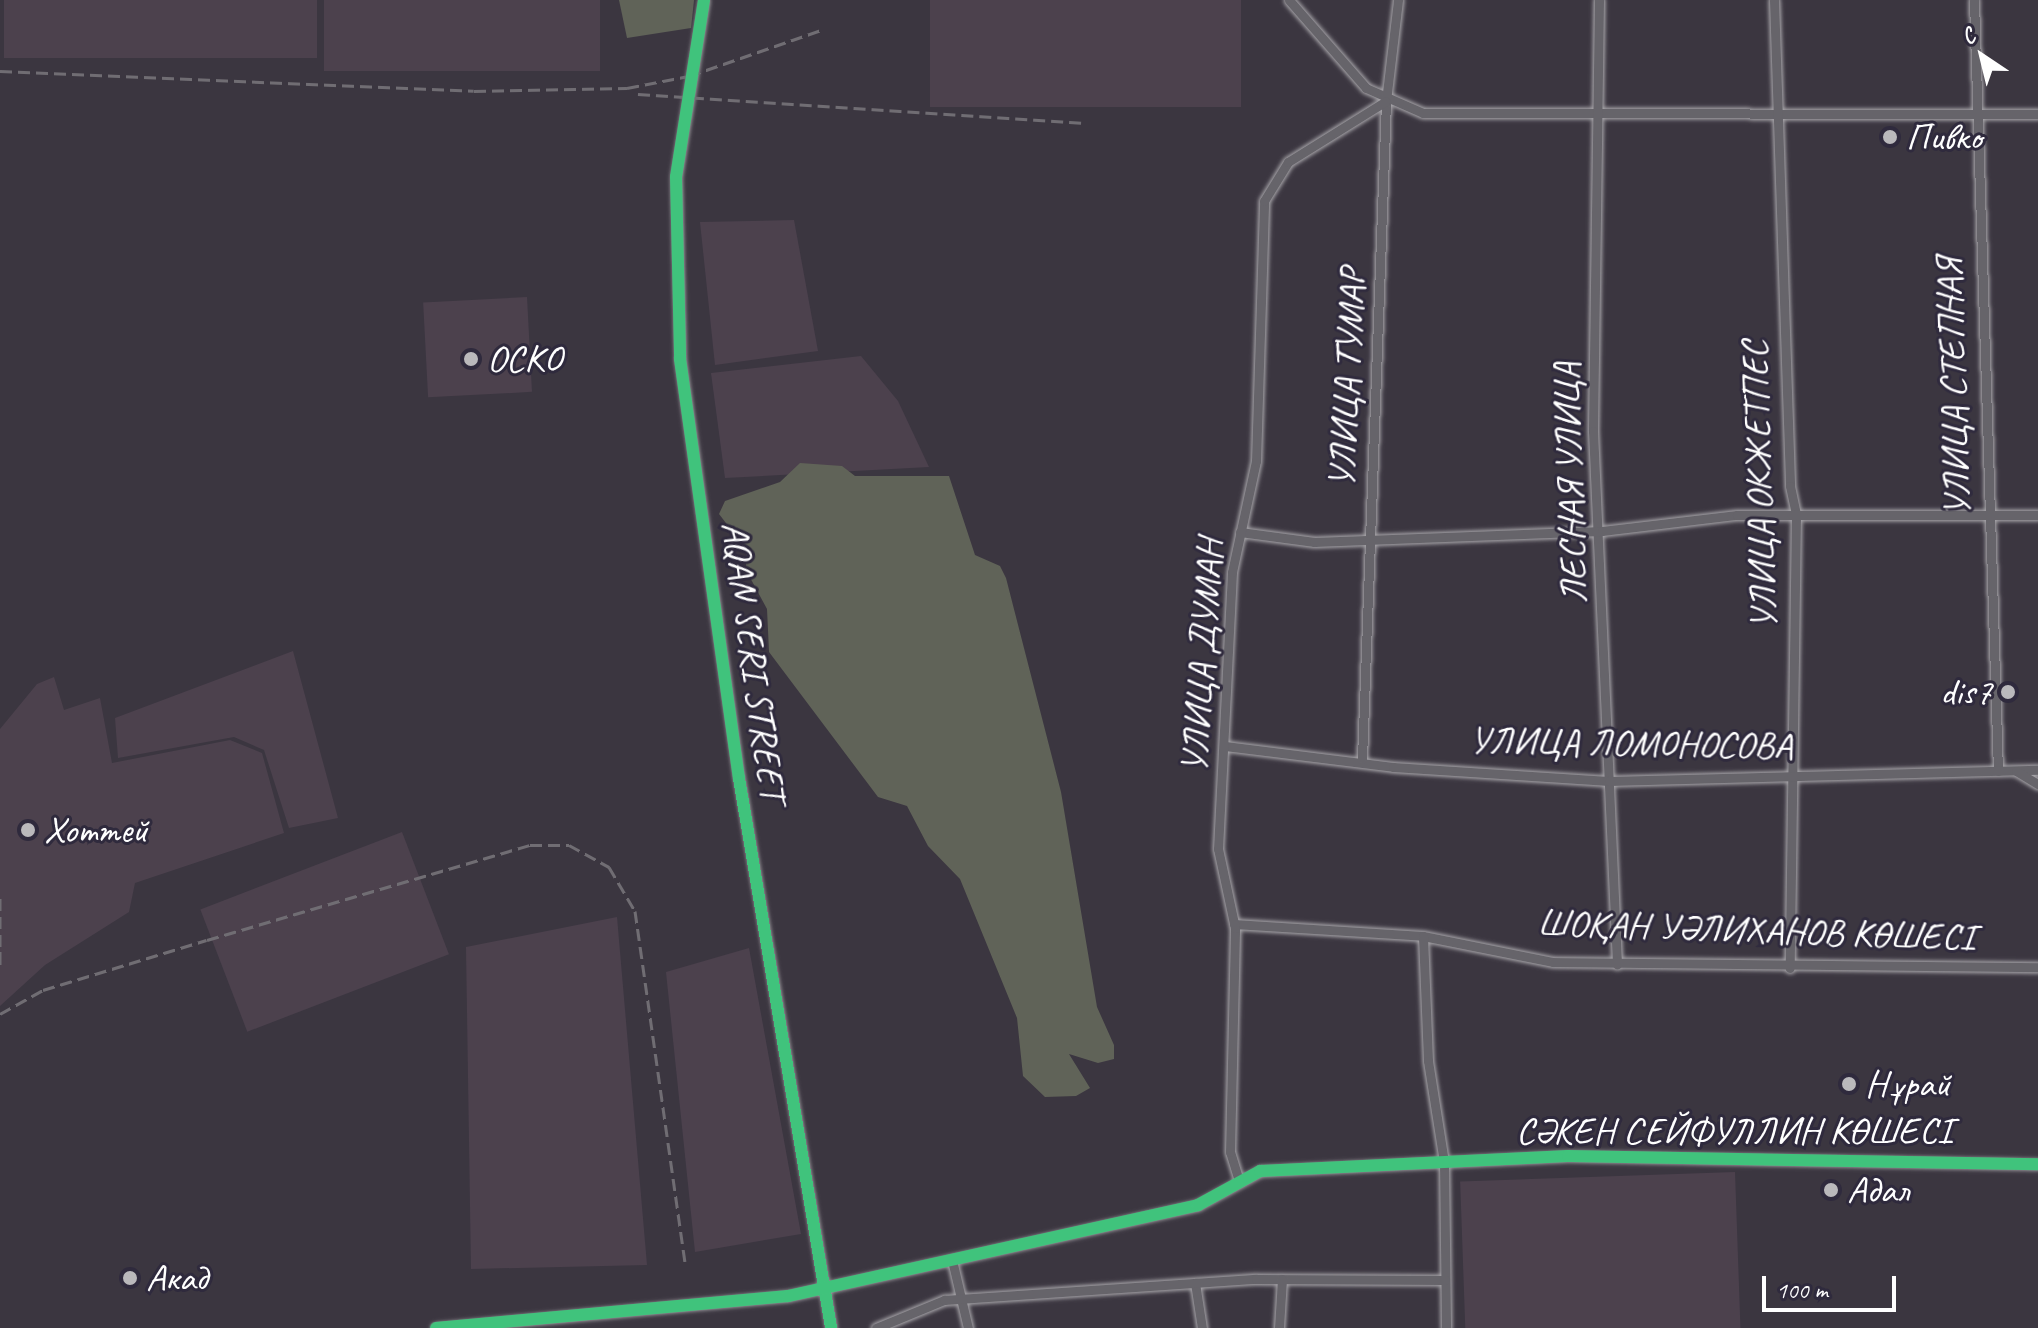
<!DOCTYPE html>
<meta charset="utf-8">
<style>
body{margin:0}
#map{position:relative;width:2038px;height:1328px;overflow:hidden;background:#3b3640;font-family:Caveat,sans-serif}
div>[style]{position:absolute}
.built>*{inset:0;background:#4c414d;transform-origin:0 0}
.green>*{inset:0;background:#606358}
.roads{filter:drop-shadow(0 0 2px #a7a5a9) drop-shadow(0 0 2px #a7a5a9)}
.minor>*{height:9px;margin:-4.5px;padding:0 4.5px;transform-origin:4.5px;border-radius:4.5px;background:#66646a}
.rail>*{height:3px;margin-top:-1.5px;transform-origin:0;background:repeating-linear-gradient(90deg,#706d73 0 12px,transparent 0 18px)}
.cycleway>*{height:12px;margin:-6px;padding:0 6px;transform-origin:6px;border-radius:6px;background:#40c37c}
.dots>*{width:22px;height:22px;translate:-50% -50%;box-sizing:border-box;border:4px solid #2f2a3d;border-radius:50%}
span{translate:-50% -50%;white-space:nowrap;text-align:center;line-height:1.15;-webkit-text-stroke:6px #2f2a3d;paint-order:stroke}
.poi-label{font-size:38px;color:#fff}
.left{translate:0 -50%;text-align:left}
.right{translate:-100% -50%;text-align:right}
.street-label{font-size:38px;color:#fff}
.north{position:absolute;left:1942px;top:16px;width:80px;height:80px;-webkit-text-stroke:6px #2f2a3d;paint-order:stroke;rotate:325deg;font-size:22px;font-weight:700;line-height:32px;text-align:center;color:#fff}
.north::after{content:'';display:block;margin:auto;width:28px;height:36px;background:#fff;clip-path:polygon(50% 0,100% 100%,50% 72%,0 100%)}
.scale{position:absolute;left:1762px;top:1276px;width:134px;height:36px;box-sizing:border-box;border:4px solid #fff;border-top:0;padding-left:10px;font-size:24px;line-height:28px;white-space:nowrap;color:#fff;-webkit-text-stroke:6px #2f2a3d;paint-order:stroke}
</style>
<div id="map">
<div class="built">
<div style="left:4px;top:0;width:313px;height:58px"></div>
<div style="left:324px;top:0;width:276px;height:71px"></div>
<div style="left:930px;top:0;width:311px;height:107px"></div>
<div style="clip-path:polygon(794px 220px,818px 351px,715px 365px,700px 222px)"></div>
<div style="left:527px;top:297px;width:95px;height:104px;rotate:87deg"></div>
<div style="clip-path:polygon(861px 356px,898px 401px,929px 467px,725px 478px,711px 373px)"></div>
<div style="clip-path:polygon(293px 651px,338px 818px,289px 828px,264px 750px,234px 737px,118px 758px,115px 718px)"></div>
<div style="clip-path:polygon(54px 677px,64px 710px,100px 698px,112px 763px,230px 740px,262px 753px,284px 833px,135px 883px,129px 912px,45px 965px,0 1006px,0 729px,37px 684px)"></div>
<div style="left:402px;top:832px;width:131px;height:216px;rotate:69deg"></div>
<div style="clip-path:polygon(617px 917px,647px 1265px,471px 1269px,466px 947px)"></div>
<div style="clip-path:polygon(749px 948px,801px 1234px,695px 1252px,666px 972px)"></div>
<div style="left:1735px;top:1172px;width:156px;height:275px;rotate:88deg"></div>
</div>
<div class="green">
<div style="clip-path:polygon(619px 0,694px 0,691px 28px,627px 38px)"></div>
<div style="clip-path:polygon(800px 463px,842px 466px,855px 476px,949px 476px,975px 555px,1000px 566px,1006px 578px,1061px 792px,1097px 1007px,1114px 1045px,1114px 1059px,1098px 1063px,1069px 1054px,1090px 1088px,1076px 1096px,1045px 1097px,1023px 1076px,1017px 1018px,960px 879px,928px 846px,907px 806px,878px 797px,769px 652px,767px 609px,746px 570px,746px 549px,719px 514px,725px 501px,780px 482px)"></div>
</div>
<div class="roads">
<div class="minor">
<div style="left:704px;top:0;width:179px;rotate:99deg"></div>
<div style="left:676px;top:177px;width:182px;rotate:88.7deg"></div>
<div style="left:680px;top:359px;width:423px;rotate:82deg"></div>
<div style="left:739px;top:778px;width:558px;rotate:80.5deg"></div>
<div style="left:1289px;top:0;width:117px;rotate:48.8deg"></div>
<div style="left:1366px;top:88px;width:62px;rotate:23.7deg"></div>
<div style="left:1423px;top:113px;width:615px;rotate:0.09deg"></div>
<div style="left:1599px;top:0;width:431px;rotate:90.8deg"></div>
<div style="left:1593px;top:431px;width:534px;rotate:87.42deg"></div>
<div style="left:1774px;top:0;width:486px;rotate:88.1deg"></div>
<div style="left:1790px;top:486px;width:29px;rotate:78deg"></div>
<div style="left:1796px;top:514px;width:454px;rotate:90.8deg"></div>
<div style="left:1974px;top:0;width:771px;rotate:88.22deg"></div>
<div style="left:1240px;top:532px;width:75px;rotate:7.7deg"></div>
<div style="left:1314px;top:542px;width:288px;rotate:-2.2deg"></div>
<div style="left:1602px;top:531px;width:136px;rotate:-6.8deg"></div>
<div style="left:1737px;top:515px;width:301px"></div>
<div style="left:1225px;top:746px;width:169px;rotate:7.1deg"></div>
<div style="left:1393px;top:767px;width:216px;rotate:3.7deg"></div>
<div style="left:1609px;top:781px;width:429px;rotate:-1.5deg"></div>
<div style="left:1362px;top:759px;width:658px;rotate:-87.91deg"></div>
<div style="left:1386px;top:101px;width:102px;rotate:-83.2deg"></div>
<div style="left:2016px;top:771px;width:26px;rotate:31deg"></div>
<div style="left:1234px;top:924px;width:189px;rotate:3.6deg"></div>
<div style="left:1423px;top:936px;width:133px;rotate:11.3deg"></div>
<div style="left:1553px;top:962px;width:485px;rotate:0.6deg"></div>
<div style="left:1423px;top:936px;width:125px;rotate:87.7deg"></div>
<div style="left:1428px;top:1061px;width:102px;rotate:81deg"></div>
<div style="left:1444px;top:1162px;width:166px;rotate:89.3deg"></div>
<div style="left:1239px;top:1181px;width:30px;rotate:-107deg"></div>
<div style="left:1230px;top:1152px;width:224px;rotate:-88.7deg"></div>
<div style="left:1235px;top:928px;width:81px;rotate:-102.1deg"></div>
<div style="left:1218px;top:849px;width:277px;rotate:-87.1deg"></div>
<div style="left:1232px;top:572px;width:114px;rotate:-77.8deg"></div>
<div style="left:1256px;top:461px;width:260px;rotate:-88.2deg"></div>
<div style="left:1264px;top:201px;width:46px;rotate:-58.4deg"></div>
<div style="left:1288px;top:162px;width:115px;rotate:-31.9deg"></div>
<div style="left:952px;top:1260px;width:70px;rotate:76.8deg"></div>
<div style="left:1195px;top:1283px;width:46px;rotate:81.2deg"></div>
<div style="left:436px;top:1328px;width:353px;rotate:-5.2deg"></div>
<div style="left:788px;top:1296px;width:420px;rotate:-12.5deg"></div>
<div style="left:1198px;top:1205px;width:71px;rotate:-28.7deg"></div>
<div style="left:1260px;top:1171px;width:308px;rotate:-2.8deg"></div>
<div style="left:1568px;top:1156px;width:470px;rotate:1deg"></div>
<div style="left:876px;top:1328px;width:74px;rotate:-22.4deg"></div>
<div style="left:944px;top:1300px;width:313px;rotate:-3.9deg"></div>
<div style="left:1256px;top:1279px;width:189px;rotate:0.3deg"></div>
<div style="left:1279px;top:1328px;width:49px;rotate:-86.5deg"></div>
</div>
</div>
<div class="rail">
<div style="left:0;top:71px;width:474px;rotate:2.4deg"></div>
<div style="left:474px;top:91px;width:153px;rotate:-1.1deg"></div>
<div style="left:627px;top:88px;width:63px;rotate:-11deg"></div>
<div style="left:689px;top:76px;width:140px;rotate:-19.2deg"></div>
<div style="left:638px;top:94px;width:444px;rotate:3.7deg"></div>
<div style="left:0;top:898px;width:69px;rotate:90deg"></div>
<div style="left:0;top:1014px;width:49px;rotate:-29.2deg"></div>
<div style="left:43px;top:990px;width:171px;rotate:-17deg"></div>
<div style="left:207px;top:940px;width:337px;rotate:-16.4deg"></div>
<div style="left:530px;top:845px;width:39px"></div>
<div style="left:569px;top:845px;width:46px;rotate:28.8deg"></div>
<div style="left:609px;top:867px;width:51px;rotate:59.4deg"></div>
<div style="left:635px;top:911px;width:354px;rotate:81.9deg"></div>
</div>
<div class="cycleway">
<div style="left:704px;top:0;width:179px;rotate:99deg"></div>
<div style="left:676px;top:177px;width:182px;rotate:88.7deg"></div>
<div style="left:680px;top:359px;width:423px;rotate:82deg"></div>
<div style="left:739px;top:778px;width:558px;rotate:80.5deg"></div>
<div style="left:436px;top:1328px;width:353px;rotate:-5.2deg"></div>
<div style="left:788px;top:1296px;width:420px;rotate:-12.5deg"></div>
<div style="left:1198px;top:1205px;width:71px;rotate:-28.7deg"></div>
<div style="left:1260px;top:1171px;width:308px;rotate:-2.8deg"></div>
<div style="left:1568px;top:1156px;width:470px;rotate:1deg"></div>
</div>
<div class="dots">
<div style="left:1890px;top:137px;background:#bab9bc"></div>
<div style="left:471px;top:359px;background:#bab9bc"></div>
<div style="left:2008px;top:692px;background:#bab9bc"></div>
<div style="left:28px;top:830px;background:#bab9bc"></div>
<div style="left:1849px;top:1084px;background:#bab9bc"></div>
<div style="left:1831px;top:1190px;background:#bab9bc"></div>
<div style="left:130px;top:1278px;background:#bab9bc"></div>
</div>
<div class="poi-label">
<span class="left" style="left:1906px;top:137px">Пивко</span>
<span class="left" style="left:487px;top:359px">ОСКО</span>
<span class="right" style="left:1992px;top:692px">dis7</span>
<span class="left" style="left:44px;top:830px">Хоттей</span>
<span class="left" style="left:1865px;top:1084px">Нұрай</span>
<span class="left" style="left:1847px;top:1190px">Адал</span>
<span class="left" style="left:146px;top:1278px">Акад</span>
</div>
<div class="street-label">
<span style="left:1347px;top:378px;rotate:-87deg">УЛИЦА ТУМАР</span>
<span style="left:1953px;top:387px;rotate:-92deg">УЛИЦА СТЕПНАЯ</span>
<span style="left:1570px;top:483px;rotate:-92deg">ЛЕСНАЯ УЛИЦА</span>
<span style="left:1759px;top:485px;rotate:-92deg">УЛИЦА ОКЖЕТПЕС</span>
<span style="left:1202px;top:656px;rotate:-86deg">УЛИЦА ДУМАН</span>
<span style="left:754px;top:661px;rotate:82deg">AQAN SERI STREET</span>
<span style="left:1631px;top:743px;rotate:1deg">УЛИЦА ЛОМОНОСОВА</span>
<span style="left:1756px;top:930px;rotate:2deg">ШОҚАН УӘЛИХАНОВ КӨШЕСІ</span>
<span style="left:1734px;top:1131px">СӘКЕН СЕЙФУЛЛИН КӨШЕСІ</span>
</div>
<div class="north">С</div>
<div class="scale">100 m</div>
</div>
